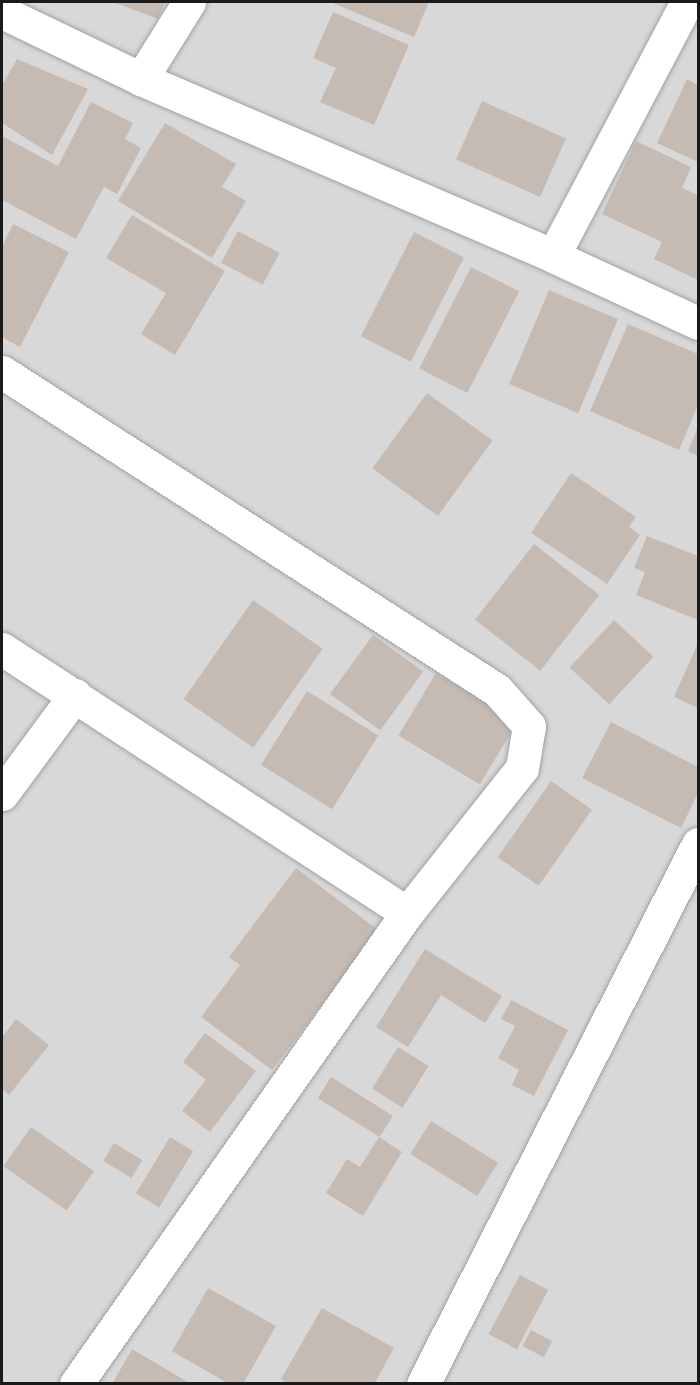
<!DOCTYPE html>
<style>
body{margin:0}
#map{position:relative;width:700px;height:1385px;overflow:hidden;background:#eee9e0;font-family:"IBM Plex Sans",sans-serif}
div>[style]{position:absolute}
.residential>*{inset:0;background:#d9d8d8;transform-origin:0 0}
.building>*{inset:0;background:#c5bbb3;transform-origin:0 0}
.roads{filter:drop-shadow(0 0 2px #a2a2a2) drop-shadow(0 0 2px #a2a2a2)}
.minor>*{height:33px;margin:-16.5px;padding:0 16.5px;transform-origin:16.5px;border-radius:16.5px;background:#fff}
span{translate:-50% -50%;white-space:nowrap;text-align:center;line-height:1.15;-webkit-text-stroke:4.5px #fff;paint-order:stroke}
.frame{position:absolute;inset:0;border:3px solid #1b1b1b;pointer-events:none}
</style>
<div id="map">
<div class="residential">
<div style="left:2px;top:2px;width:696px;height:1381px"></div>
</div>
<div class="building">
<div style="clip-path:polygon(113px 2px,165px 2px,158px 19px)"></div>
<div style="clip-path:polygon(330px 2px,429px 2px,414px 37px)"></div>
<div style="clip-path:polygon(333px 12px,409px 45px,374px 125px,320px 102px,336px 68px,313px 58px)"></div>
<div style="clip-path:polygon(17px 59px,88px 89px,52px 155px,2px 123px,2px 85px)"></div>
<div style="clip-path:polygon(687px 79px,698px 85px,698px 162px,657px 143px)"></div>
<div style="left:482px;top:101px;width:92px;height:64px;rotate:24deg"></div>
<div style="clip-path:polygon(91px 102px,133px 123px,125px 139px,141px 148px,117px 194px,104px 187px,76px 239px,2px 200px,2px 136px,58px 166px)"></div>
<div style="clip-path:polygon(165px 123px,236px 164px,222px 187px,246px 201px,212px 258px,118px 201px)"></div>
<div style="clip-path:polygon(636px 141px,691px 167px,682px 188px,698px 195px,698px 280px,654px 259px,662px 242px,602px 214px)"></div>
<div style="clip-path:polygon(132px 215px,225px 271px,175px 355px,141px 334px,166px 293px,106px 258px)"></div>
<div style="clip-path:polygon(13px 224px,69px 252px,20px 347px,2px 337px,2px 247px)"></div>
<div style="left:238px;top:231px;width:47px;height:36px;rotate:28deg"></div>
<div style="left:414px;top:232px;width:56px;height:117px;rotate:27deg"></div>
<div style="left:471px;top:267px;width:54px;height:114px;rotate:27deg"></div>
<div style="left:549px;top:290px;width:75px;height:102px;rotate:23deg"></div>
<div style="clip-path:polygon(628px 324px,698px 354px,698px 405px,679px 450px,590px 411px)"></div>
<div style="left:427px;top:393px;width:81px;height:93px;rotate:36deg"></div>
<div style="clip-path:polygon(698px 427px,698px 456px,688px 451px)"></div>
<div style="clip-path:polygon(571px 473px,636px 517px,629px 527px,640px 535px,607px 584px,531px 533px)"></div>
<div style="clip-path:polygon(647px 536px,698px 556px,698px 620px,636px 595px,645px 572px,634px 568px)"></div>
<div style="left:534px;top:544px;width:83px;height:96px;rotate:38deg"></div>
<div style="left:253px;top:600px;width:85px;height:121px;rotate:35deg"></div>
<div style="left:614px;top:620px;width:54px;height:65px;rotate:43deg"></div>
<div style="left:373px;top:635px;width:62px;height:73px;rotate:36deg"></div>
<div style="clip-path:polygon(698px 643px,698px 708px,674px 697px)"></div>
<div style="left:436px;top:673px;width:95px;height:73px;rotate:31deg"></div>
<div style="left:307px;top:691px;width:84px;height:87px;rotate:32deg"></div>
<div style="clip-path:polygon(611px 722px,698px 767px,698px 793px,681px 828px,582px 778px)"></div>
<div style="left:551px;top:781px;width:50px;height:93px;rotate:35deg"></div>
<div style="clip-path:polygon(296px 868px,378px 930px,272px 1070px,201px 1017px,240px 965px,229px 957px)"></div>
<div style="clip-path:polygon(425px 949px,502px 996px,485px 1023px,441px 995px,408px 1047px,376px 1027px)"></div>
<div style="clip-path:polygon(511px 1000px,568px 1030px,534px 1096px,512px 1085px,519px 1070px,498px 1058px,515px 1026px,501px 1019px)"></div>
<div style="clip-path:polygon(16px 1019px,49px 1045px,9px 1095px,2px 1089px,2px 1037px)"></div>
<div style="clip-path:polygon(205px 1033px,256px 1071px,210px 1132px,182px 1111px,206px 1080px,183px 1062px)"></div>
<div style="left:398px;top:1047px;width:36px;height:49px;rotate:32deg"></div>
<div style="left:331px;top:1077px;width:73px;height:25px;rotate:32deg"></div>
<div style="left:431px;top:1121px;width:79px;height:39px;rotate:32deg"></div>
<div style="left:31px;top:1127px;width:77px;height:48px;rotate:35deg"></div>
<div style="left:170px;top:1137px;width:27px;height:66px;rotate:31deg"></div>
<div style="clip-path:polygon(379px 1137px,402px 1152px,363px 1216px,326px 1193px,347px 1159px,360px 1167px)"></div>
<div style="left:114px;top:1143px;width:33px;height:21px;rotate:31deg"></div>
<div style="left:520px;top:1275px;width:32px;height:67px;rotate:28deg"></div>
<div style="clip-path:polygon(208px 1288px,276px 1326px,243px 1384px,229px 1384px,172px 1351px)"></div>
<div style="clip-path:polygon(322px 1308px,394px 1348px,374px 1384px,289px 1384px,281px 1379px)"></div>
<div style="left:531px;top:1330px;width:24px;height:18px;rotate:28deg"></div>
<div style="clip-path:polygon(132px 1349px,191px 1384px,112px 1384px)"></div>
</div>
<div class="roads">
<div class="minor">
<div style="left:2px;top:12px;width:154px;rotate:25.7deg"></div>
<div style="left:141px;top:79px;width:448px;rotate:23.2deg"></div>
<div style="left:553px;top:256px;width:160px;rotate:24.8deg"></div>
<div style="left:141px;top:79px;width:91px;rotate:-58.1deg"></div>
<div style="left:553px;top:256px;width:287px;rotate:-62.2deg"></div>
<div style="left:2px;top:372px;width:588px;rotate:32.72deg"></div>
<div style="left:497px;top:690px;width:48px;rotate:48.4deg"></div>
<div style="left:529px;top:726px;width:43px;rotate:99.5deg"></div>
<div style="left:522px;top:768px;width:185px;rotate:128.4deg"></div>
<div style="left:407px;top:913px;width:576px;rotate:125.1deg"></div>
<div style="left:2px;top:649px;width:483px;rotate:33.1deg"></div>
<div style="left:2px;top:794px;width:123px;rotate:-53.6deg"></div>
<div style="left:423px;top:1384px;width:606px;rotate:-63.01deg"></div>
</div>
</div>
<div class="frame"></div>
</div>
